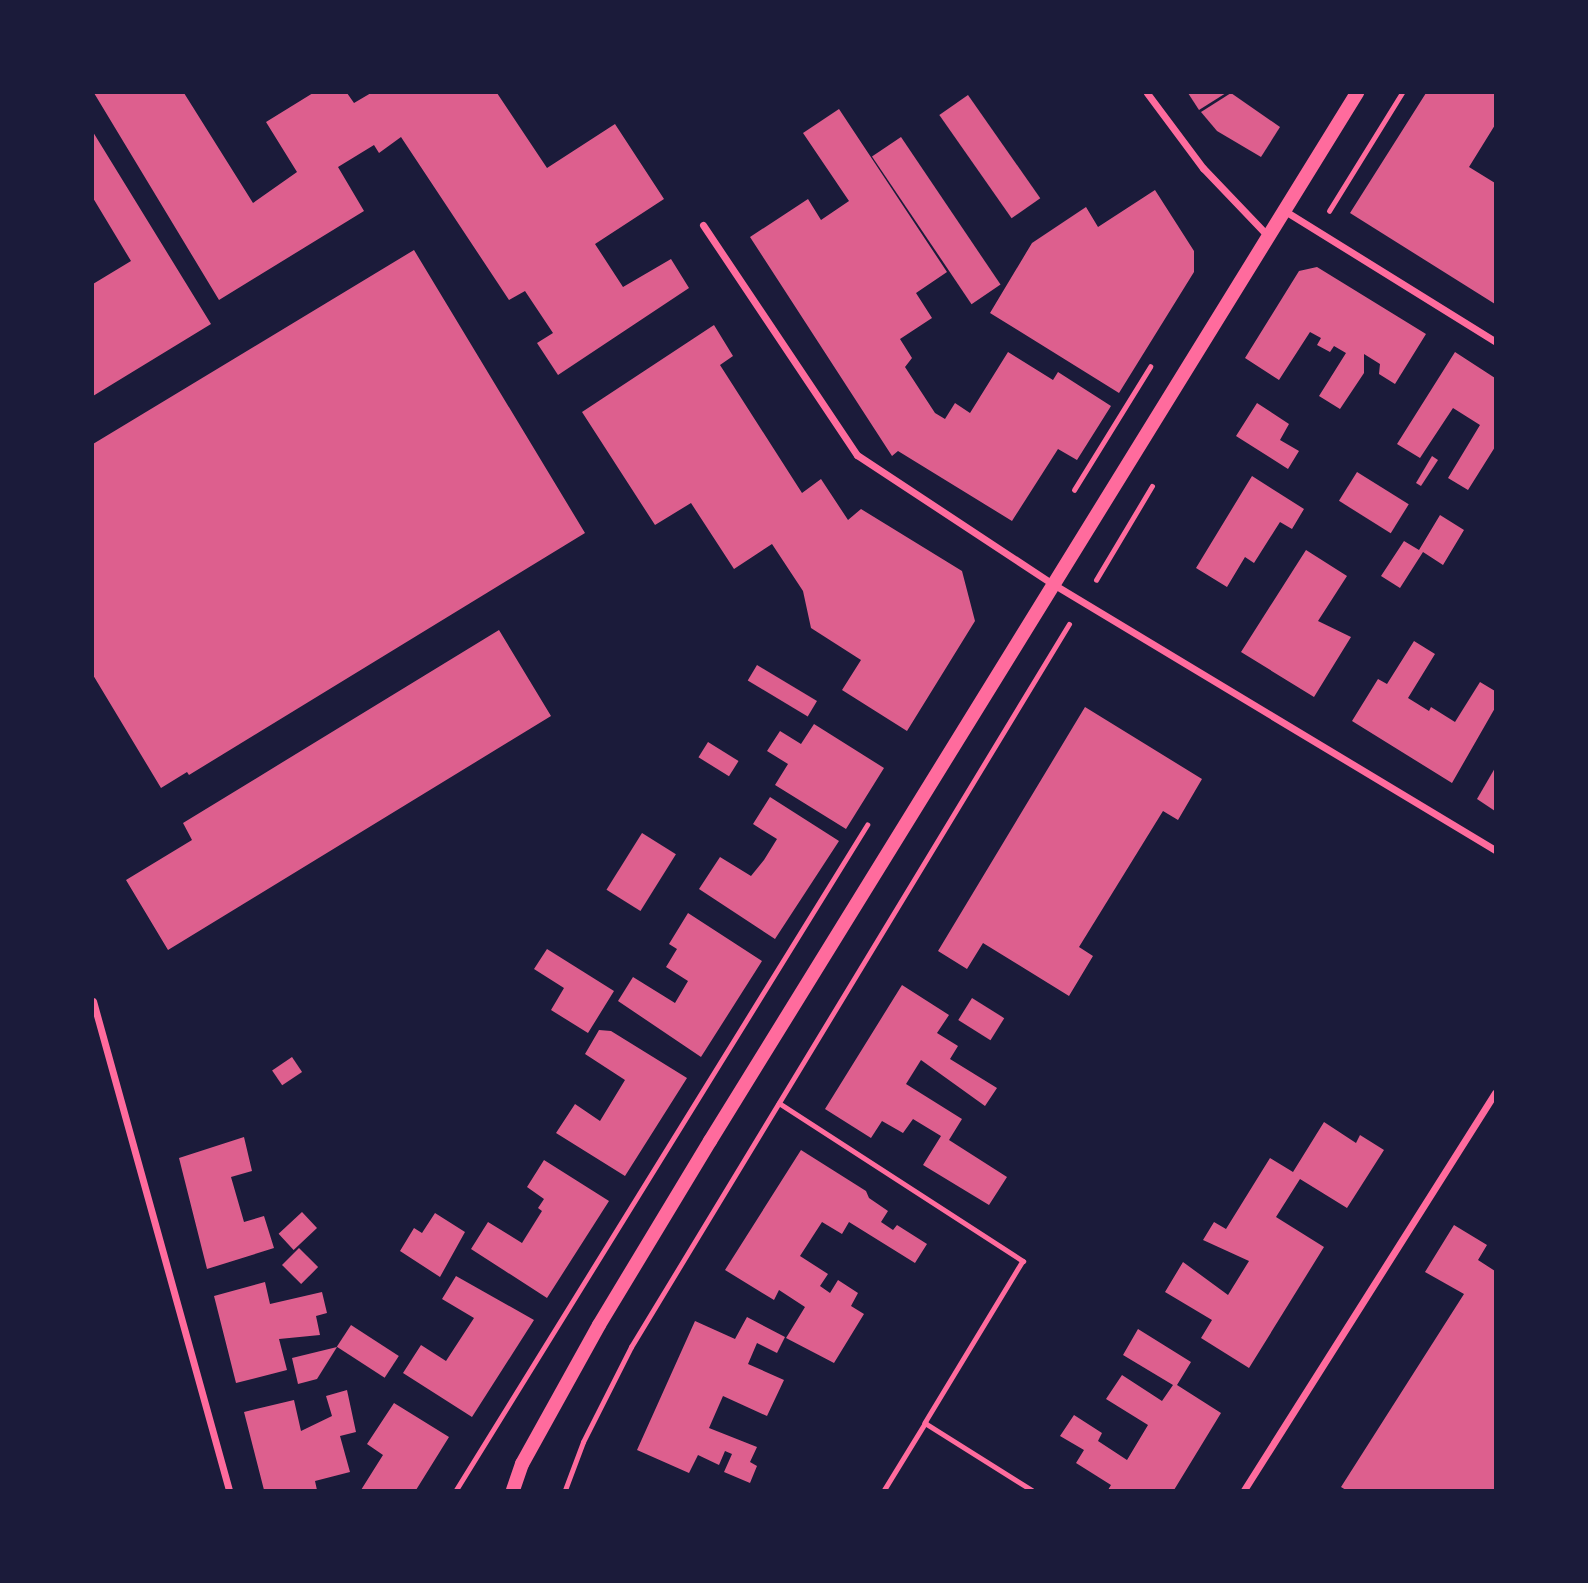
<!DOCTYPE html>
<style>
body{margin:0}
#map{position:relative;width:1588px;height:1583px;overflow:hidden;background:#1b1b3a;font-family:Roboto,sans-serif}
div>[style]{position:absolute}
.building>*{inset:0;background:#dd5f8e;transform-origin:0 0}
.path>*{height:4.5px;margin:-2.25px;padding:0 2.25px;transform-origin:2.25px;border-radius:2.25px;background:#ff6b9d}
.minor>*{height:7px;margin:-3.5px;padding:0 3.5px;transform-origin:3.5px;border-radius:3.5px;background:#ff6b9d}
.secondary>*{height:14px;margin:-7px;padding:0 7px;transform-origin:7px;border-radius:7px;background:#ff6b9d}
span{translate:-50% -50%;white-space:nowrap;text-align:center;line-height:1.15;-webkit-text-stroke:5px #1b1b3a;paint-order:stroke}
.frame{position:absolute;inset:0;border:94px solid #1b1b3a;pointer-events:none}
</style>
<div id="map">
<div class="building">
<div style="clip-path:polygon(94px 93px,184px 93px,253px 203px,297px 172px,266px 122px,313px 93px,347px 93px,354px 103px,371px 93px,497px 93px,547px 168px,615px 124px,664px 199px,595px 244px,623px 287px,671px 259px,689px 288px,558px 375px,537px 343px,553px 333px,525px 291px,509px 300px,401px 137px,379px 153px,374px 145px,338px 167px,364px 211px,219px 300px)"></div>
<div style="clip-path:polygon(1188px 93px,1226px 93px,1199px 110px)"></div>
<div style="clip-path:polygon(1231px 93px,1280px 127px,1261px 157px,1217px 131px,1201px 112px)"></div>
<div style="clip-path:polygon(1426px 93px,1495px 93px,1495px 125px,1469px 167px,1495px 183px,1495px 304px,1350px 213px)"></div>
<div style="left:968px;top:95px;width:126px;height:35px;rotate:55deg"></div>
<div style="clip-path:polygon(839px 109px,947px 272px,916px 293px,932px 318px,900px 339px,912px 358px,905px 367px,935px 413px,945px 419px,955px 403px,970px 413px,1008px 352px,1053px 380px,1058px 372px,1111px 406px,1077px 460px,1058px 449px,1012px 521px,898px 451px,892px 456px,750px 237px,808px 199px,821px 220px,849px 201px,803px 133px)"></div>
<div style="clip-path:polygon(93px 132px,211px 324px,93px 396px,93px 284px,131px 261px,93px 198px)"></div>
<div style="left:901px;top:137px;width:178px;height:35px;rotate:56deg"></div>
<div style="clip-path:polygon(1155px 190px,1194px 251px,1194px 272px,1119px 393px,990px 313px,1032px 243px,1086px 207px,1098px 227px)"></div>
<div style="clip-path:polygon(414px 250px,585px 533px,189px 775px,187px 772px,161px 788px,93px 675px,93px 444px)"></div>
<div style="clip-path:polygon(1317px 267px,1426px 334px,1395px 384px,1379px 374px,1380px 364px,1364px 354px,1364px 373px,1340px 409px,1319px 396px,1346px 353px,1334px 346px,1330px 352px,1317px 345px,1321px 338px,1310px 332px,1279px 380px,1245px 358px,1299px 271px)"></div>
<div style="clip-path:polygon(714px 325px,733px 356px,720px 365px,802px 493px,821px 479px,848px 520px,861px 509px,962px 571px,975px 621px,907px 731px,842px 690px,861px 660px,811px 628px,803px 591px,772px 544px,734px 569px,691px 503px,655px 525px,582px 412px)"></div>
<div style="clip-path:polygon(1455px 352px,1495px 378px,1495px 447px,1468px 490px,1448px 478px,1480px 425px,1453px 408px,1420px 458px,1397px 444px)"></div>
<div style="clip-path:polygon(1257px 403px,1289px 424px,1280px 440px,1299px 451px,1288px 469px,1236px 436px)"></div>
<div style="clip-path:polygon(1432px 456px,1438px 460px,1421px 486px,1416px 483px)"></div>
<div style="left:1357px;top:472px;width:61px;height:34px;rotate:32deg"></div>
<div style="clip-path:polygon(1252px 476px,1304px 509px,1292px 529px,1280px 522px,1254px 563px,1245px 557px,1227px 587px,1196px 568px)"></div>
<div style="clip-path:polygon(1440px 515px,1464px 530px,1443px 565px,1423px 552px,1400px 588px,1381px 576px,1404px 541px,1419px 550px)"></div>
<div style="clip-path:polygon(1306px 550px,1347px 576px,1318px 621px,1351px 637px,1314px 697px,1241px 652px)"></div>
<div style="clip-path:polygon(499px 630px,551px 716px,168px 950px,126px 880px,192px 840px,183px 823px)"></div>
<div style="clip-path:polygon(1414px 641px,1435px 654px,1408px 698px,1429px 711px,1431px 707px,1455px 722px,1480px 682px,1495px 691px,1495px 708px,1452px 783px,1352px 721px,1378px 679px,1387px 684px)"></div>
<div style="left:757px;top:665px;width:70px;height:18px;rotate:31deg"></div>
<div style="clip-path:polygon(1085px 707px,1202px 779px,1178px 820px,1163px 811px,1079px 947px,1093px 956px,1069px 996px,983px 943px,967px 969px,938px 951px)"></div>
<div style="clip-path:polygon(814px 724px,884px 768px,846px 829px,775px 785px,788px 764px,767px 751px,780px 731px,801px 744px)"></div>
<div style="left:708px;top:742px;width:36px;height:18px;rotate:32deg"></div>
<div style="clip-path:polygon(1495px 768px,1495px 811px,1477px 799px)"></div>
<div style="clip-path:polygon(770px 797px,839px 841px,775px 939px,699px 889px,720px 857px,751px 876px,764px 860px,777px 839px,753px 824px)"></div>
<div style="left:642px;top:833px;width:40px;height:67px;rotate:32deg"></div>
<div style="clip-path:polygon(688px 913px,762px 961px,701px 1057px,618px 1001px,633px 977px,675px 1003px,688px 981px,666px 967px,677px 949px,669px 944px)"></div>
<div style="clip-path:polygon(547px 949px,614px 991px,588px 1033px,551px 1010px,564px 988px,534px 969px)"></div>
<div style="clip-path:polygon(902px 985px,949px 1015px,937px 1033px,958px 1046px,950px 1059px,997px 1088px,985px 1106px,921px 1060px,906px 1084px,962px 1119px,949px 1140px,1007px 1177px,989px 1205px,923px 1165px,941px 1136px,913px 1119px,903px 1133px,882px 1121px,871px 1138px,825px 1109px)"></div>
<div style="left:972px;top:998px;width:38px;height:26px;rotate:32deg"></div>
<div style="clip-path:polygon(599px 1030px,611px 1031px,687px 1078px,625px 1176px,556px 1133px,575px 1104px,600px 1121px,625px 1080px,585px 1054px)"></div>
<div style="left:292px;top:1057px;width:18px;height:24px;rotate:56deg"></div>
<div style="clip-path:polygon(1324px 1122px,1356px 1143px,1360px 1135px,1384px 1150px,1347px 1208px,1300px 1179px,1276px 1217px,1324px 1247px,1249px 1368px,1201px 1338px,1212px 1320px,1165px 1292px,1183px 1262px,1228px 1295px,1249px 1261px,1203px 1240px,1214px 1222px,1226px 1229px,1270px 1158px,1293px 1172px)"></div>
<div style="clip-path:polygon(244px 1137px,252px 1171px,231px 1177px,244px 1222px,264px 1216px,274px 1248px,207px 1269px,179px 1158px)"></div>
<div style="clip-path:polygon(801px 1150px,866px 1191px,869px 1198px,888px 1211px,881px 1222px,893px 1230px,897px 1225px,927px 1244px,915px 1263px,849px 1222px,842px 1234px,822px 1222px,800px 1256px,828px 1274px,820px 1286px,830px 1293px,838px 1280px,858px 1293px,851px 1306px,864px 1314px,834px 1363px,786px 1338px,805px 1307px,779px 1290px,774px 1300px,725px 1270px)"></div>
<div style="clip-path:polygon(544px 1160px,609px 1201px,547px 1298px,471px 1249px,488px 1222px,522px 1243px,542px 1211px,538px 1208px,544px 1199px,527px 1187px)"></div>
<div style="left:302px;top:1212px;width:22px;height:32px;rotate:47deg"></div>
<div style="clip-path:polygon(435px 1213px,465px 1232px,440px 1277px,400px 1251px,414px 1228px,422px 1233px)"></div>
<div style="clip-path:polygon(1454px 1225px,1487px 1245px,1478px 1260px,1495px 1271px,1495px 1490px,1346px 1490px,1341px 1487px,1464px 1294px,1425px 1272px)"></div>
<div style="left:299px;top:1248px;width:27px;height:24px;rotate:45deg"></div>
<div style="clip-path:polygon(456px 1276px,534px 1320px,472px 1417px,403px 1373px,421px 1345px,446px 1361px,474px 1318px,442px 1299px)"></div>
<div style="clip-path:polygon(265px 1282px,270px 1304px,322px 1292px,327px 1313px,316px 1316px,320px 1335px,279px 1339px,287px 1370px,236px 1383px,214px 1296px)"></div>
<div style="clip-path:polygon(747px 1317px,785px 1337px,777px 1353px,757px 1343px,748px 1364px,784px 1380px,767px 1416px,723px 1396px,709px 1428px,757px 1447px,750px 1462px,757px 1466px,750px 1483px,724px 1472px,732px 1454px,725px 1451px,719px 1465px,698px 1455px,689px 1473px,637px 1450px,695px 1321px,735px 1339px)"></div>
<div style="left:351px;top:1325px;width:57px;height:26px;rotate:33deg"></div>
<div style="clip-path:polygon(1138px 1329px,1191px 1362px,1177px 1385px,1221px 1413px,1174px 1490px,1108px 1490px,1111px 1485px,1076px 1463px,1084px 1450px,1060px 1436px,1074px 1415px,1102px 1433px,1098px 1441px,1127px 1460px,1148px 1425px,1106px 1399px,1122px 1375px,1162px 1401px,1173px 1385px,1123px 1355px)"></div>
<div style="clip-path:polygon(337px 1347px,317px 1379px,298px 1384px,292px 1358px)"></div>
<div style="clip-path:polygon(347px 1390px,356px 1432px,340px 1436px,350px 1472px,315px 1481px,317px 1490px,264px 1490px,244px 1412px,294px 1400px,301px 1431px,332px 1416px,326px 1396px)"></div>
<div style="clip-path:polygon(394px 1403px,449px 1437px,416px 1490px,361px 1490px,383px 1455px,367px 1444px)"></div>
</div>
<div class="path">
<div style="left:1329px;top:211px;width:139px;rotate:-58.3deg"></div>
<div style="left:1074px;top:490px;width:145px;rotate:-58.3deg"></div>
<div style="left:1096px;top:580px;width:109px;rotate:-59.2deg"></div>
<div style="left:779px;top:1103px;width:291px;rotate:32.9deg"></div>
<div style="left:1023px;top:1261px;width:189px;rotate:121.2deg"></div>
<div style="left:925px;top:1423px;width:126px;rotate:32.1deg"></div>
<div style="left:456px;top:1490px;width:782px;rotate:-58.28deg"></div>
<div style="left:565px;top:1490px;width:51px;rotate:-69.4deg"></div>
<div style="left:583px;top:1442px;width:106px;rotate:-63.2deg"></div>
<div style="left:631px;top:1347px;width:845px;rotate:-58.79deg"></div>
<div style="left:884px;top:1490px;width:79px;rotate:-58.5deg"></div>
</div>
<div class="minor">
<div style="left:1147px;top:93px;width:94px;rotate:53.3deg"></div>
<div style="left:1203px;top:168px;width:93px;rotate:46.3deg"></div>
<div style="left:1285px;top:211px;width:247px;rotate:31.8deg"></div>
<div style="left:703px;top:225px;width:277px;rotate:56.2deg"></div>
<div style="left:857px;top:455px;width:235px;rotate:33.4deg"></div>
<div style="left:1053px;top:584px;width:516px;rotate:31.04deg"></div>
<div style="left:93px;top:1001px;width:508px;rotate:74.46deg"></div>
<div style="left:1244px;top:1490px;width:470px;rotate:-57.7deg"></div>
</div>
<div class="secondary">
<div style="left:513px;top:1490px;width:28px;rotate:-71deg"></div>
<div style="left:522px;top:1464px;width:159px;rotate:-61deg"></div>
<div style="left:599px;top:1325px;width:215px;rotate:-58.9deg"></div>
<div style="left:710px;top:1141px;width:1232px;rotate:-58.31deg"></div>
</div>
<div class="frame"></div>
</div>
